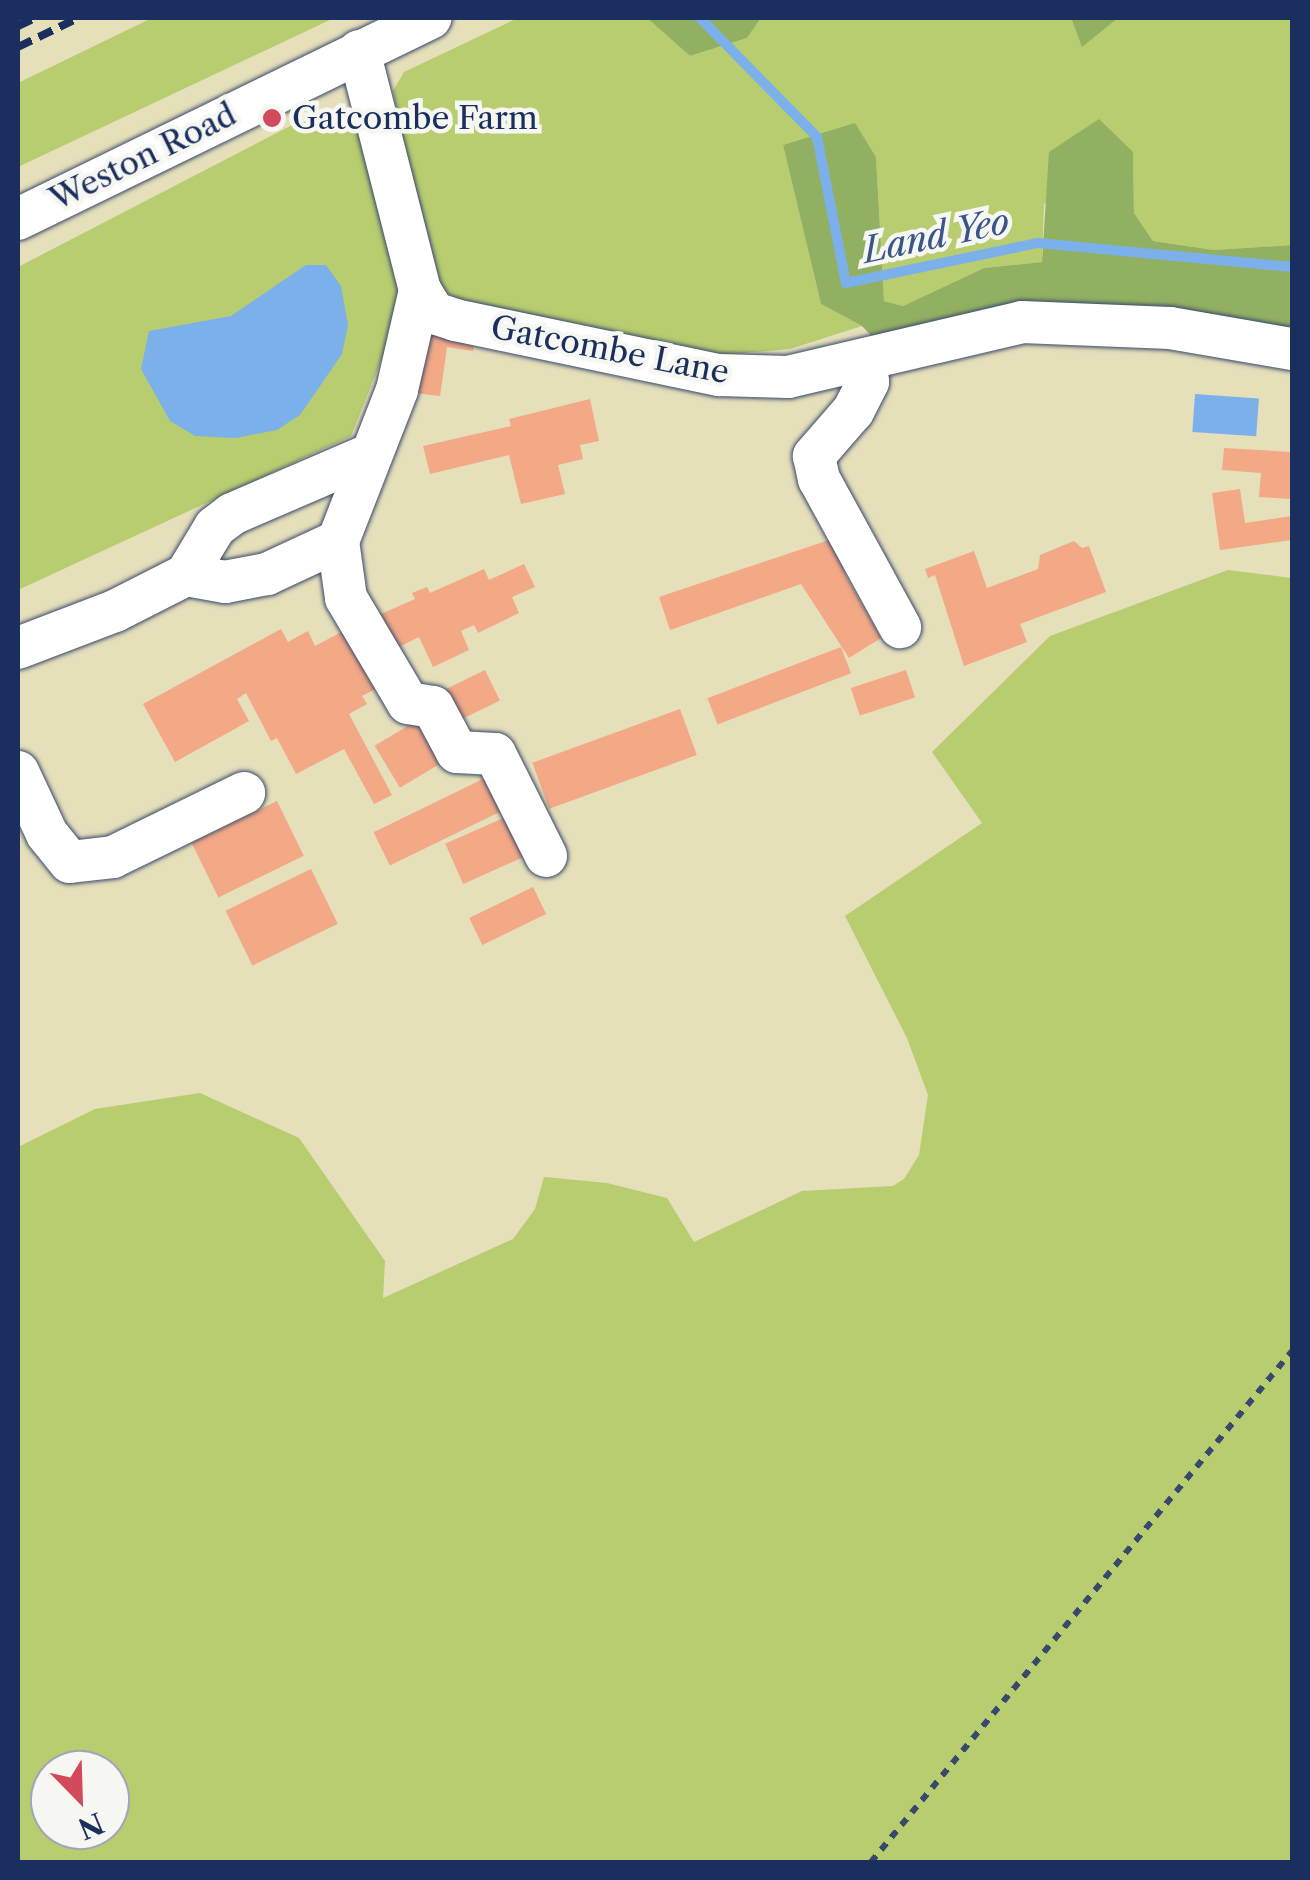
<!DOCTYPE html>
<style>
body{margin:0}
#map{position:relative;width:1310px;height:1880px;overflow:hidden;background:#e5dfba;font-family:"Libre Caslon Text",serif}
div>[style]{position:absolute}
.green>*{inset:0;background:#b8cc70}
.forest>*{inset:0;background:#92b062}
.water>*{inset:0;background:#7cb0ea;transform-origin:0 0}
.stream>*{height:10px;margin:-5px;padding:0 5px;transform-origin:5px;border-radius:5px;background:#7cb0ea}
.building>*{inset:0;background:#f3a886;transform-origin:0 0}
.path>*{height:6px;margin-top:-3px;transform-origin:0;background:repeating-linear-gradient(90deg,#39496c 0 8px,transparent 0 16px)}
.roads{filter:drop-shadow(0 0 2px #39496c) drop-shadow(0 0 2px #39496c)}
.minor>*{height:42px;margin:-21px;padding:0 21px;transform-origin:21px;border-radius:21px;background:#fff}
.rail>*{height:8px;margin-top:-4px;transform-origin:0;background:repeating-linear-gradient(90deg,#1b2f5e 0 15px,transparent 0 23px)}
.dots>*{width:28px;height:28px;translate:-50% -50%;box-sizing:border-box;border:5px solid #f6f6f2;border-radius:50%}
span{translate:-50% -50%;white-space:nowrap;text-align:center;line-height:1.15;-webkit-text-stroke:9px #f6f6f2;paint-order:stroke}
.poi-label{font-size:32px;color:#1b2f5e}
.left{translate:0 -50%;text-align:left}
.street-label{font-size:32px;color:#1b2f5e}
.water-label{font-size:35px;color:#385688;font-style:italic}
.frame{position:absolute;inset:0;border:20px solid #1b2f5e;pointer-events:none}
.north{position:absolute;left:30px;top:1750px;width:100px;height:100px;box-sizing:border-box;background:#f6f6f2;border:2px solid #9ea6b7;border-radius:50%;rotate:157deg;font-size:28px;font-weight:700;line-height:40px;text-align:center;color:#1b2f5e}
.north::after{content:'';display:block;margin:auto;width:35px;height:45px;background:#d1495b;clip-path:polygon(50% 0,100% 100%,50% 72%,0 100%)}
</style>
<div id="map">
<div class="green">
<div style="clip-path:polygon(152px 18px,334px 18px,18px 167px,18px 83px)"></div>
<div style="clip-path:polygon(518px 18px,647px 18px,690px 56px,747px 38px,761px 18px,1071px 18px,1082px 46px,1118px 18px,1292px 18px,1292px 245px,1214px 250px,1153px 241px,1134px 213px,1133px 152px,1044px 204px,1042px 262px,984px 268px,903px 306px,884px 301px,876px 157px,855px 124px,783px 145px,821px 304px,862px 326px,790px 349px,708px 356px,468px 307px,436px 285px,428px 266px,393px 91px,404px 72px)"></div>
<div style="clip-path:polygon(323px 109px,338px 111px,360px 134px,402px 308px,351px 436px,18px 590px,18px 267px)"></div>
<div style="clip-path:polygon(evenodd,1228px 570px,1292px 578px,1292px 1862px,18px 1862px,18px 1147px,95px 1109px,200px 1093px,299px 1138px,385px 1261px,383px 1298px,513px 1239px,535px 1209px,544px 1177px,607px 1183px,667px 1198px,694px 1242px,802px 1191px,893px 1186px,904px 1179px,919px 1155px,928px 1095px,907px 1038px,845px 916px,982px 823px,932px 752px,1050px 636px,1228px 570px,50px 1770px,110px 1770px,110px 1830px,50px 1830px,50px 1770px)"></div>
</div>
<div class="forest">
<div style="clip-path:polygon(647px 18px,761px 18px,747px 38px,690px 56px)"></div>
<div style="clip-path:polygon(1071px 18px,1118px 18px,1082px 47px)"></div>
<div style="clip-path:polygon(1099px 119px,1133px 152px,1134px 213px,1153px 241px,1214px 250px,1292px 245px,1292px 360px,1094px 335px,877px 342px,862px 326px,821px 304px,783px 145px,855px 123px,876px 157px,884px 301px,903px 306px,984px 268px,1042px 262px,1049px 152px)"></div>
</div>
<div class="water">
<div style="clip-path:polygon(306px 265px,326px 265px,341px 286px,348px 325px,342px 354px,300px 415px,277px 430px,236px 438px,195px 436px,170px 421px,141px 369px,149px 331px,231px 316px)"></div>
<div style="left:1195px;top:394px;width:64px;height:38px;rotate:4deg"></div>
</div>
<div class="stream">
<div style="left:700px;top:18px;width:167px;rotate:45.5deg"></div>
<div style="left:817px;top:137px;width:149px;rotate:78.8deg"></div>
<div style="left:846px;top:283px;width:196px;rotate:-11.8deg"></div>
<div style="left:1038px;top:243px;width:255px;rotate:5.4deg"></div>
</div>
<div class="building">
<div style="clip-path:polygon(424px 328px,475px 336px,473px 351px,447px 347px,440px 396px,415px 393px)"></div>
<div style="clip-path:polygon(590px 399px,599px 441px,580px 445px,583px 459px,558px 465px,565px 494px,521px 504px,509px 455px,430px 474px,423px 446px,511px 426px,509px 419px)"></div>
<div style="clip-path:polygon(1224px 448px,1292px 452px,1292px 499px,1259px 497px,1261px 473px,1222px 470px)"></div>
<div style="clip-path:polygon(1240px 489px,1245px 523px,1292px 516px,1292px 540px,1220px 550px,1212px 493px)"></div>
<div style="clip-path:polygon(835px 538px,846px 576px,881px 638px,849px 658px,801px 584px,670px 630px,659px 597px)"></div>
<div style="clip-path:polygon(1074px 541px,1082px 548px,1089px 546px,1106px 592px,1020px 624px,1027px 642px,964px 666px,935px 575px,928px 578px,925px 569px,974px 551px,987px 588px,1038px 569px,1040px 555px)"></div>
<div style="clip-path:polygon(524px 564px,535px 587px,512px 597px,519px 613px,478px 633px,474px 625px,461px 631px,469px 650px,433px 667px,419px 637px,397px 648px,381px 614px,415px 599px,412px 593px,427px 587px,430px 593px,484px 569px,489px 580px)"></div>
<div style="clip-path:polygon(281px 629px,288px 642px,308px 631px,315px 646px,347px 629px,387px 683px,362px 696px,367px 704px,349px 714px,392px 795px,374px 804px,344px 749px,296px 774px,277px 738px,271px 741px,246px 693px,237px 699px,249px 721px,175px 762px,143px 704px)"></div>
<div style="left:841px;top:647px;width:28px;height:143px;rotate:69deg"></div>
<div style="left:485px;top:670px;width:34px;height:46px;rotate:64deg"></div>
<div style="left:906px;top:670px;width:29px;height:58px;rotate:72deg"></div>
<div style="left:680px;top:709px;width:49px;height:157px;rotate:70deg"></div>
<div style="left:421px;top:718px;width:49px;height:54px;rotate:59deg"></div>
<div style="left:485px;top:778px;width:37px;height:124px;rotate:64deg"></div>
<div style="left:277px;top:801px;width:61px;height:95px;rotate:64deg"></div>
<div style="left:512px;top:814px;width:44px;height:73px;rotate:66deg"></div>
<div style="left:311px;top:869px;width:61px;height:95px;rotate:64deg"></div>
<div style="left:533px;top:887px;width:30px;height:71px;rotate:64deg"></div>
</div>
<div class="path">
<div style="left:871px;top:1862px;width:662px;rotate:-50.52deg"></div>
</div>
<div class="roads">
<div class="minor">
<div style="left:359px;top:51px;width:247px;rotate:75.7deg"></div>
<div style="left:420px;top:290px;width:27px;rotate:59deg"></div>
<div style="left:434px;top:313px;width:22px;rotate:18deg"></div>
<div style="left:455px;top:320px;width:270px;rotate:11.8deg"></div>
<div style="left:719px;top:375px;width:69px;rotate:1.7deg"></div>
<div style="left:788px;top:377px;width:240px;rotate:-13.2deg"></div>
<div style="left:1022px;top:322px;width:148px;rotate:2.3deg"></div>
<div style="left:1170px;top:328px;width:124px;rotate:9.8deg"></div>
<div style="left:18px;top:219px;width:459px;rotate:-26deg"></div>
<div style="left:420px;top:290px;width:103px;rotate:103deg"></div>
<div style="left:397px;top:390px;width:162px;rotate:111.3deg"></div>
<div style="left:338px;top:541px;width:58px;rotate:82deg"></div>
<div style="left:346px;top:598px;width:122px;rotate:59.4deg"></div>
<div style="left:408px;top:703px;width:25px;rotate:9deg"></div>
<div style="left:433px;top:707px;width:51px;rotate:61.9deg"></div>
<div style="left:457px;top:752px;width:38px;rotate:3deg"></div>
<div style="left:495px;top:754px;width:114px;rotate:63.4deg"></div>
<div style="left:866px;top:359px;width:23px;rotate:85deg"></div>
<div style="left:868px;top:382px;width:33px;rotate:117deg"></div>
<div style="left:853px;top:411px;width:60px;rotate:130.9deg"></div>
<div style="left:814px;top:456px;width:24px;rotate:78deg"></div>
<div style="left:819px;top:479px;width:169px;rotate:61.3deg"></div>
<div style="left:186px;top:575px;width:56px;rotate:-58.9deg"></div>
<div style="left:215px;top:527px;width:21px;rotate:-37deg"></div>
<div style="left:232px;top:514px;width:149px;rotate:-23.3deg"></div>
<div style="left:18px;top:648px;width:104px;rotate:-20.9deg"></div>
<div style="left:115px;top:611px;width:80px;rotate:-26.9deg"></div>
<div style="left:186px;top:575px;width:40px;rotate:10deg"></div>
<div style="left:225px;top:582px;width:43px;rotate:-10.8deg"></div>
<div style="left:267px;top:574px;width:78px;rotate:-24.9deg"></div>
<div style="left:18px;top:772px;width:68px;rotate:64.9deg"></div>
<div style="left:47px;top:834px;width:36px;rotate:51deg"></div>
<div style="left:70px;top:862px;width:43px;rotate:-6.6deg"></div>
<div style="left:113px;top:857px;width:146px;rotate:-26deg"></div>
</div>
</div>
<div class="rail">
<div style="left:18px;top:26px;width:19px;rotate:-25deg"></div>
<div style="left:18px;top:47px;width:67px;rotate:-25.8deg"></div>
</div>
<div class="dots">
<div style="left:272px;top:118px;background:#d1495b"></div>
</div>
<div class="poi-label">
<span class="left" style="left:292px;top:118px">Gatcombe Farm</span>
</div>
<div class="street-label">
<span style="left:143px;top:157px;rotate:-26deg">Weston Road</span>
<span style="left:610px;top:350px;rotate:11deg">Gatcombe Lane</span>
</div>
<div class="water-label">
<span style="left:936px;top:236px;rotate:-12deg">Land Yeo</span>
</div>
<div class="frame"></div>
<div class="north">N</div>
</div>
